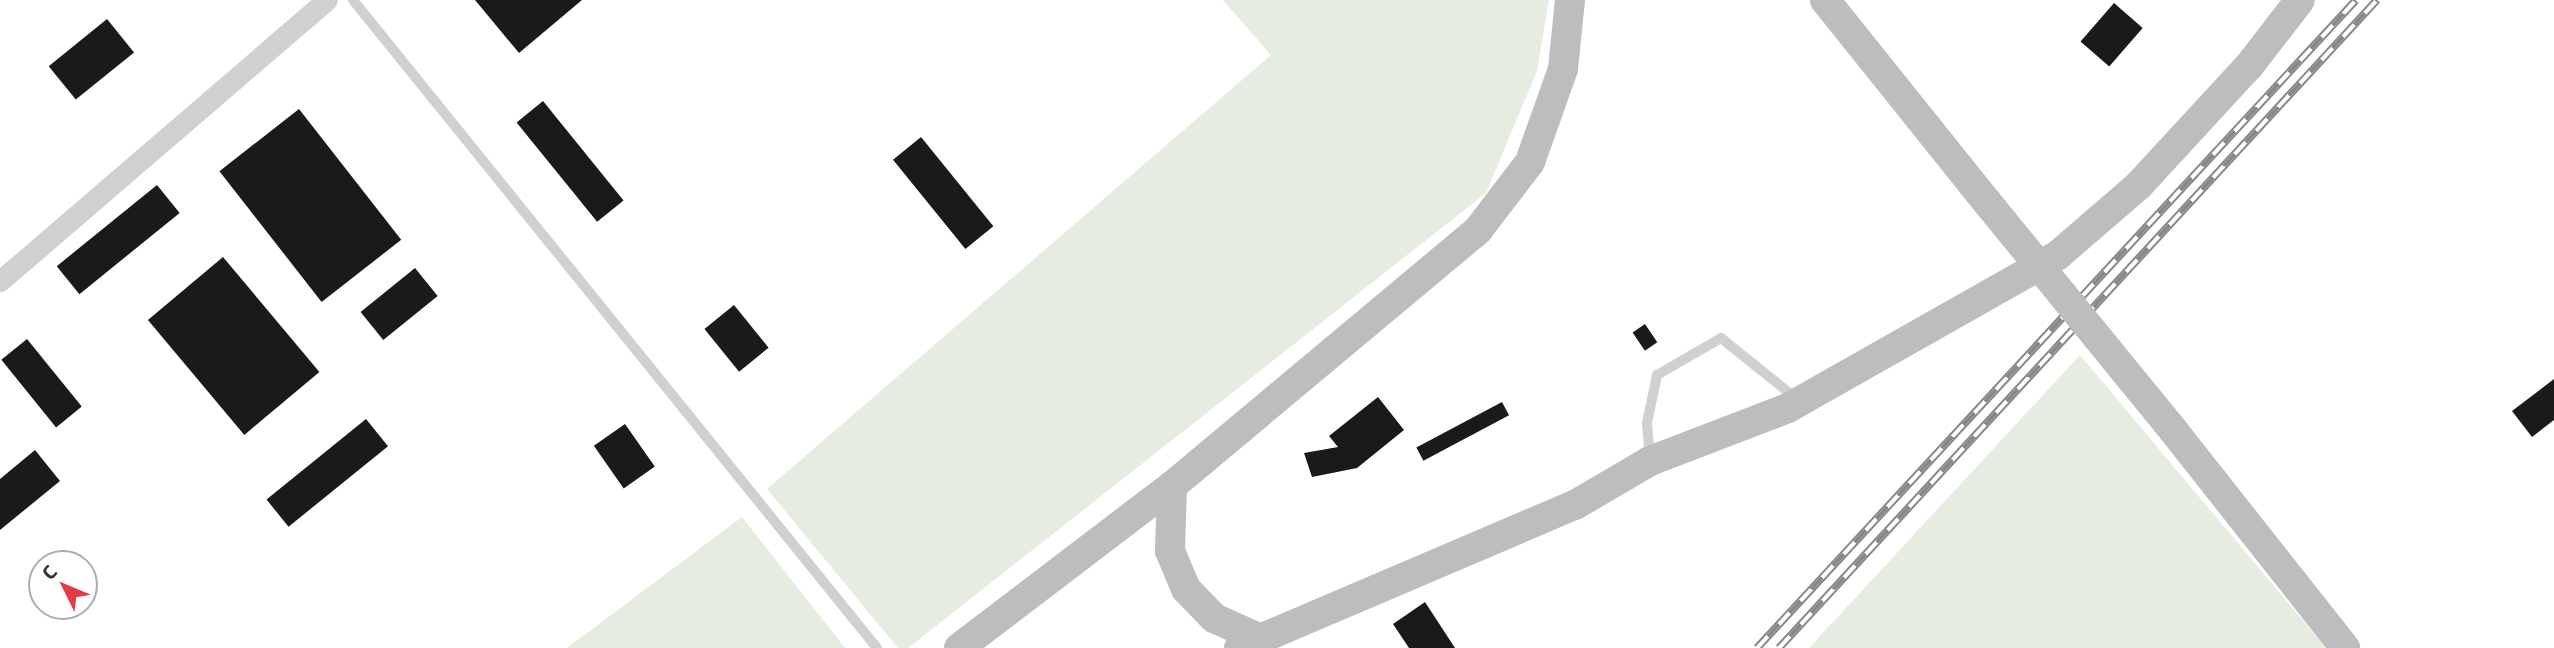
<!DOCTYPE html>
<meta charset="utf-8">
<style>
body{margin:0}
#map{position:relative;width:2554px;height:648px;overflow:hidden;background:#fff;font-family:"Exo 2",sans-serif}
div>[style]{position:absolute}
.green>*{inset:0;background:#e6ecdf}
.building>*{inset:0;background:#1a1a1a;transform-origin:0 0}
.lane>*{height:10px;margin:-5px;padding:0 5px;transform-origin:5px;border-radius:5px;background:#d0d0d0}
.street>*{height:21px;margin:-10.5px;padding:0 10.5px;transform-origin:10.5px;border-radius:10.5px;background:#d0d0d0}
.secondary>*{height:30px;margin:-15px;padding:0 15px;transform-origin:15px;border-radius:15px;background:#bdbdbd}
.rail>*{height:8px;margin-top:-4px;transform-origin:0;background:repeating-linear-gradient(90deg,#fff 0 16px,#888 0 32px);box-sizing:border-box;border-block:2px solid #888}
.secondary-bridge>*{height:30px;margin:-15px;padding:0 15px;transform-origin:15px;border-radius:15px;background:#bdbdbd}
span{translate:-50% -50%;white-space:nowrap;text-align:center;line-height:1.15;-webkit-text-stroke:7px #fff;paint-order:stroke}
.north{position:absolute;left:28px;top:550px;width:70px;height:70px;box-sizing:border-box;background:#fff;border:2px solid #adadad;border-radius:50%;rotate:313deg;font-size:19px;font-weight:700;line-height:28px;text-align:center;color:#333}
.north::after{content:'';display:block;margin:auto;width:24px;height:32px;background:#e63946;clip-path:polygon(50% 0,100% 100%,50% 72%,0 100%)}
</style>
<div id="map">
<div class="green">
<div style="clip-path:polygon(1223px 0,1549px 0,1537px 71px,1486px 193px,908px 648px,898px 648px,767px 489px,1271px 55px)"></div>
<div style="clip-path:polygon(2080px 355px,2326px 648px,1809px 648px)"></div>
<div style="clip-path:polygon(742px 517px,845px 648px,567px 648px)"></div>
</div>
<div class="building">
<div style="clip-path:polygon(475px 0,582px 0,519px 53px)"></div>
<div style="left:2114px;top:3px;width:38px;height:51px;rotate:41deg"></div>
<div style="left:107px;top:19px;width:43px;height:75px;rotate:51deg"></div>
<div style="left:543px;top:101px;width:128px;height:34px;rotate:51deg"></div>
<div style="left:299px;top:109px;width:166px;height:101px;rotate:52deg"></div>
<div style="left:921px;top:137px;width:115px;height:36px;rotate:51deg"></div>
<div style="left:157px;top:185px;width:36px;height:129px;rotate:51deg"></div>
<div style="left:223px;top:257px;width:150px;height:98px;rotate:50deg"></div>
<div style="left:415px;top:268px;width:36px;height:70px;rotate:51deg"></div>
<div style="left:734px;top:305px;width:55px;height:38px;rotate:51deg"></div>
<div style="left:1645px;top:324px;width:22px;height:15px;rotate:56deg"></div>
<div style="left:27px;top:339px;width:87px;height:33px;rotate:51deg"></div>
<div style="clip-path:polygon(2554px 379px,2554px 420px,2532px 437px,2512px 411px)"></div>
<div style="clip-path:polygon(1378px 397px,1404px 430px,1357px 468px,1312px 477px,1304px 453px,1338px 447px,1329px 436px)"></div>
<div style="left:1502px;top:402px;width:15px;height:97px;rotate:62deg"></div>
<div style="left:366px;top:419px;width:35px;height:128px;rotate:51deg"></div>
<div style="left:625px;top:424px;width:52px;height:38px;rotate:55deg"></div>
<div style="clip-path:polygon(35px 450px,60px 481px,0 530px,0 479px)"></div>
<div style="clip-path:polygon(1425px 602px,1455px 648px,1409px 648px,1393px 624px)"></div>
</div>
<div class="lane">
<div style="left:353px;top:0;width:833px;rotate:51.04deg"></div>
<div style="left:1650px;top:458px;width:35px;rotate:-95deg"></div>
<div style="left:1647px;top:423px;width:49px;rotate:-78.2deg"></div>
<div style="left:1657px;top:375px;width:74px;rotate:-30deg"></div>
<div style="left:1721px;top:338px;width:99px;rotate:38.8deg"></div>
</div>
<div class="street">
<div style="left:0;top:281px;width:431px;rotate:-40.7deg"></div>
</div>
<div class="secondary">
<div style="left:1825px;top:0;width:259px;rotate:51.3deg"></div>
<div style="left:2173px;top:430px;width:278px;rotate:51.7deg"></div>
<div style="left:1172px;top:486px;width:65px;rotate:91.8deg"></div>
<div style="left:1170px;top:551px;width:41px;rotate:67.2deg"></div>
<div style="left:1186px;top:589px;width:40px;rotate:46deg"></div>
<div style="left:1214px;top:618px;width:51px;rotate:24.1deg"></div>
<div style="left:959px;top:648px;width:268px;rotate:-37.3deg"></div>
<div style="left:1172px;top:486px;width:399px;rotate:-39.9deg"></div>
<div style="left:1478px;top:230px;width:86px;rotate:-52.6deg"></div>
<div style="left:1530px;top:162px;width:99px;rotate:-70.5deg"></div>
<div style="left:1563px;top:69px;width:69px;rotate:-84.2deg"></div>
<div style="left:1239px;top:648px;width:365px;rotate:-23.1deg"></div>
<div style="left:1575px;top:505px;width:87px;rotate:-30.4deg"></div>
<div style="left:1650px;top:461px;width:148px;rotate:-21deg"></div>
<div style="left:1788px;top:408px;width:310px;rotate:-29.5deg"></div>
<div style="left:2058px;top:255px;width:107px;rotate:-40.8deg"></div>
<div style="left:2139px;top:185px;width:162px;rotate:-47.3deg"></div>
<div style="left:2249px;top:66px;width:83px;rotate:-52.3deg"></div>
</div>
<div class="rail">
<div style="left:1757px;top:648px;width:882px;rotate:-47.25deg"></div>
<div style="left:1779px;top:648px;width:882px;rotate:-47.3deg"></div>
</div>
<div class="secondary-bridge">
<div style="left:1987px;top:202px;width:294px;rotate:50.8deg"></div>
</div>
<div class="north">С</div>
</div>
